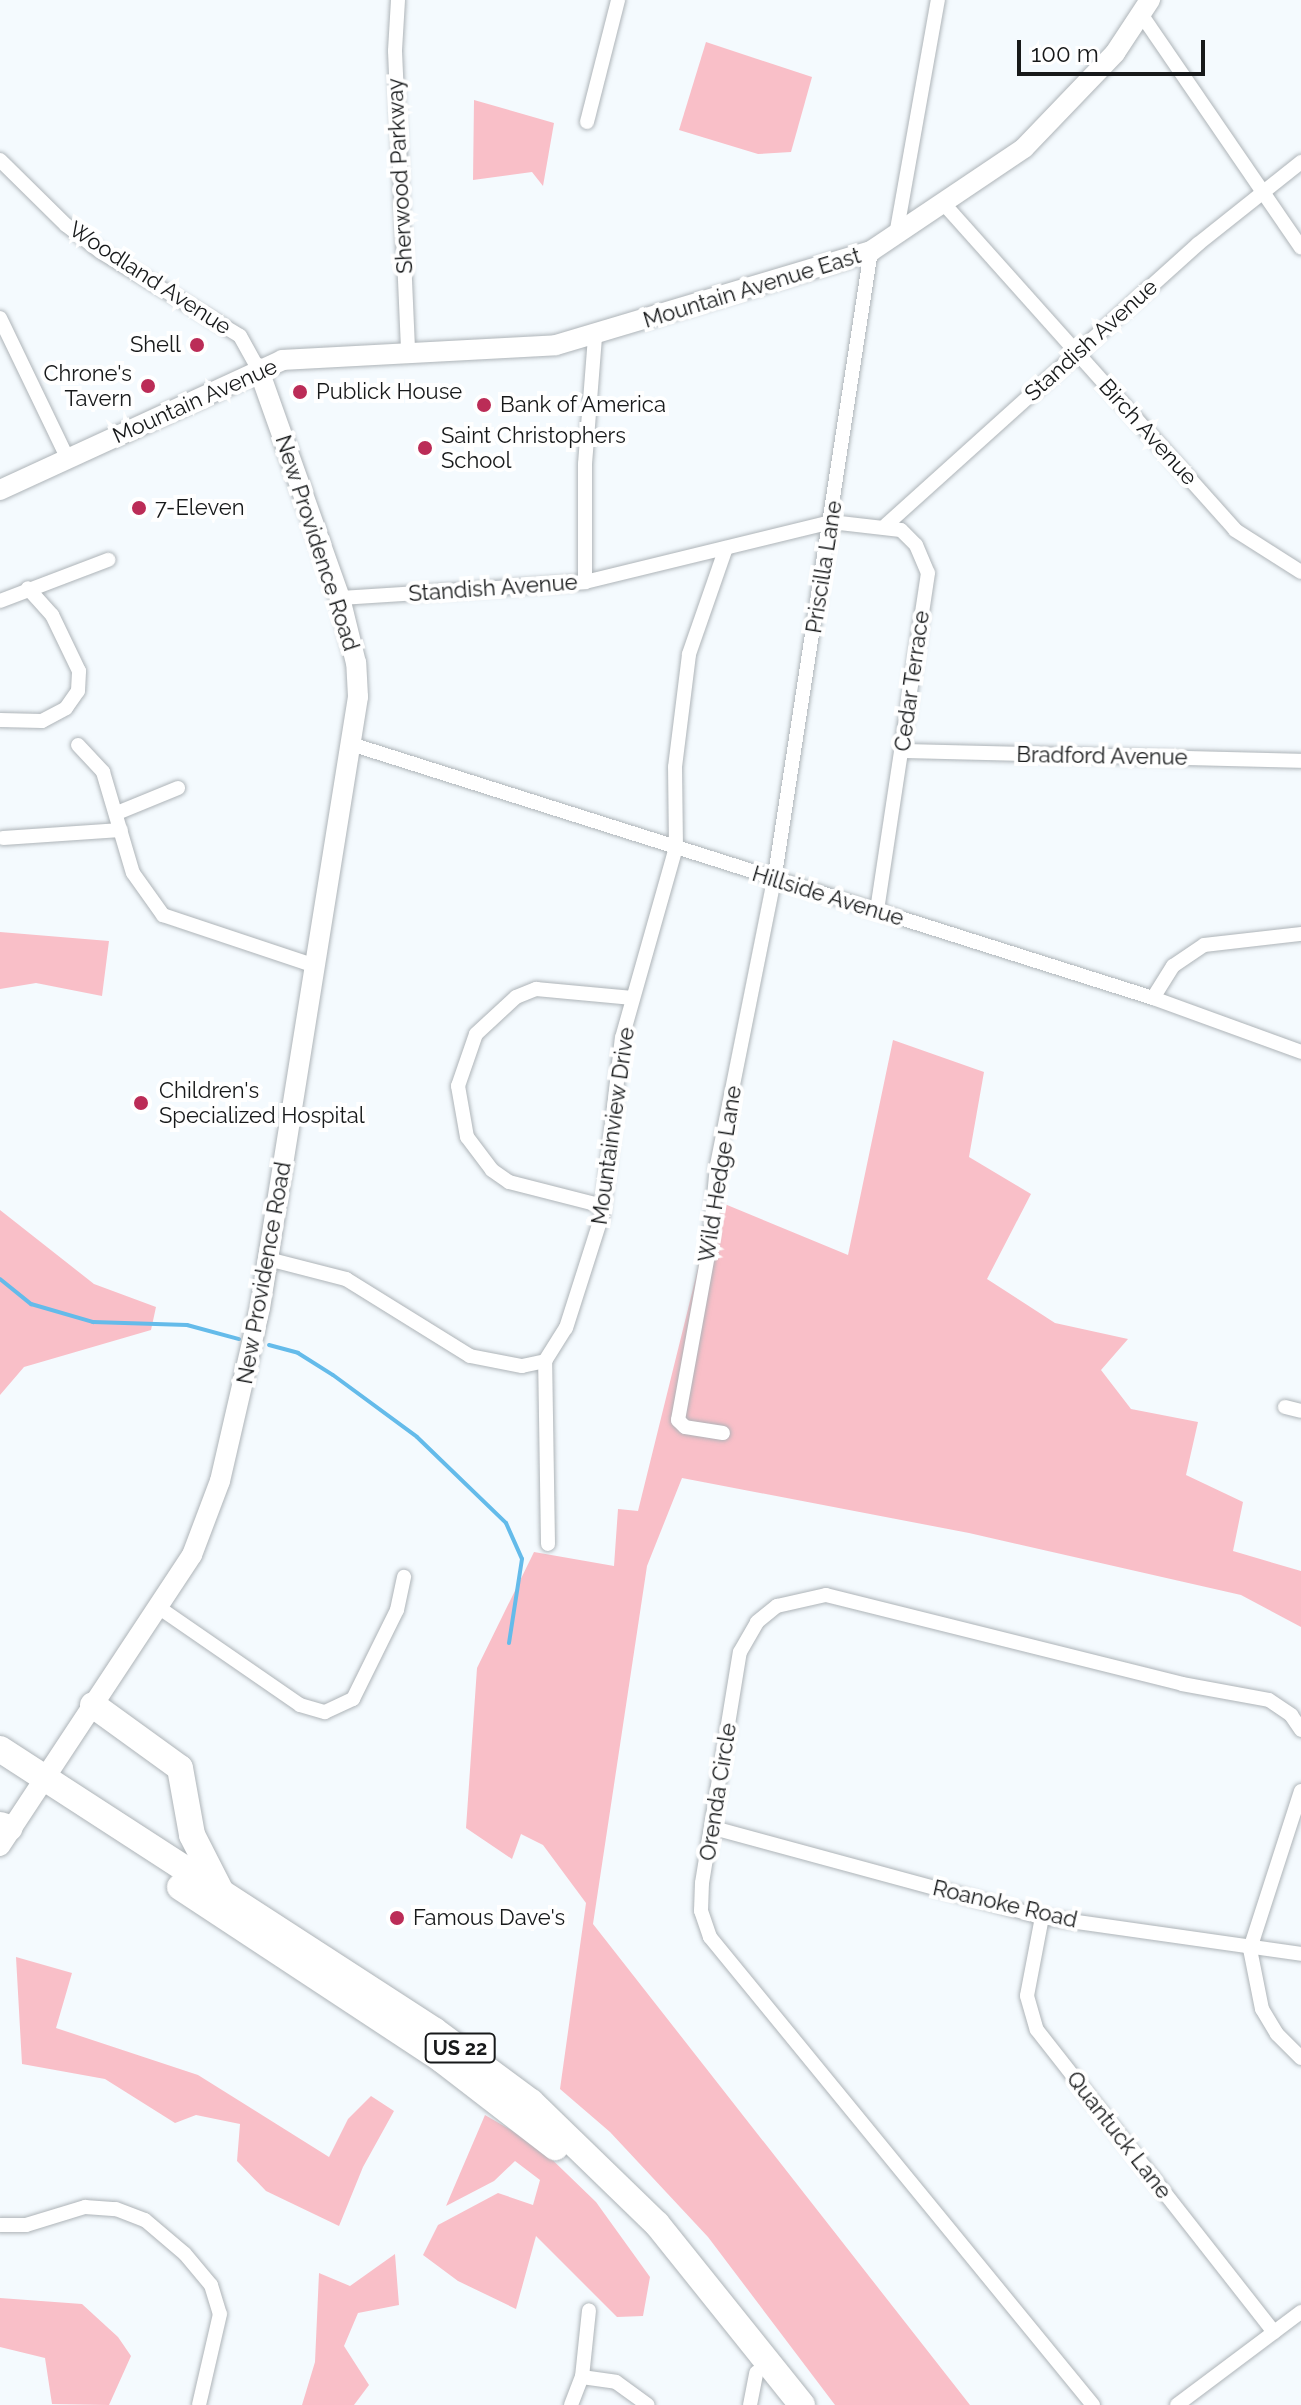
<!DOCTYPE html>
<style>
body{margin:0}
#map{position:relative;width:1301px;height:2405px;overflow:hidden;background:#f4fafe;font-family:Raleway,sans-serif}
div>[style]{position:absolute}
.green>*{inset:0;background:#f9bfc8}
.stream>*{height:4px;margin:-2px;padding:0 2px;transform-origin:2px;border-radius:2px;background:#64bbea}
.roads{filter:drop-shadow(0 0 2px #aeb4b8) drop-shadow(0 0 2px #aeb4b8)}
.street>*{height:14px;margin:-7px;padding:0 7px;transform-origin:7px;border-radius:7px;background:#fff}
.secondary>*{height:20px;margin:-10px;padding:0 10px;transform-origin:10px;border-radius:10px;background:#fff}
.highway>*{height:26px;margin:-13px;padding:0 13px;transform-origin:13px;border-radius:13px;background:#fff}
.dots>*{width:22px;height:22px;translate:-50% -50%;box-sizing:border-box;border:4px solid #fff;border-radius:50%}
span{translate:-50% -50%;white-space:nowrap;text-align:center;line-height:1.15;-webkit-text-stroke:8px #fff;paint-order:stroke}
.shield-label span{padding:2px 6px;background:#fff;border:2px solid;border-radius:6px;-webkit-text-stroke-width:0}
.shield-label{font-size:20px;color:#17191a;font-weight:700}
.street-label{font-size:22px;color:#17191a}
.poi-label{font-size:22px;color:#17191a}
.right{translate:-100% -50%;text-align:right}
.left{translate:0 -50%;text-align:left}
.scale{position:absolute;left:1017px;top:40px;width:188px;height:36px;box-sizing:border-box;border:4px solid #17191a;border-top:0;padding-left:10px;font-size:24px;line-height:28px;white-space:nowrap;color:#17191a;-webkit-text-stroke:6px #fff;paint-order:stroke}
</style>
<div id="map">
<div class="green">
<div style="clip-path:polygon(706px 42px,812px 77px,791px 152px,758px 154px,679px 130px)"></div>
<div style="clip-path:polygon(474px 100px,554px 123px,543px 186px,532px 172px,473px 180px)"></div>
<div style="clip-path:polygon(0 932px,109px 941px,102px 996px,36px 983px,0 989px)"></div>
<div style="clip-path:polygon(893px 1040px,984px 1072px,969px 1157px,1031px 1194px,987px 1279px,1055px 1323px,1128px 1339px,1101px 1370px,1131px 1409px,1198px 1422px,1186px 1475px,1243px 1502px,1233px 1551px,1301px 1571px,1301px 1627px,1241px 1595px,969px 1533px,682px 1478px,647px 1566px,593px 1924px,970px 2405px,835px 2405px,708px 2237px,610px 2132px,560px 2089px,586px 1903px,543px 1845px,521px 1834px,512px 1859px,466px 1828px,477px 1668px,534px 1552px,614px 1566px,618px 1509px,638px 1511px,715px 1200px,848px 1255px)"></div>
<div style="clip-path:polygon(0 1210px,94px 1284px,156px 1307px,151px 1330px,24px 1367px,0 1395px)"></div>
<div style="clip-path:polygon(16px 1957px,72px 1973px,56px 2028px,198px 2075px,329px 2157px,348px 2119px,371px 2096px,394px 2111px,363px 2167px,339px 2226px,266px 2191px,237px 2161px,240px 2124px,196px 2115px,175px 2123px,105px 2079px,22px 2064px)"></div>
<div style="clip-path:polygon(485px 2115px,537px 2145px,596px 2202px,650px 2277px,643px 2316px,617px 2317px,536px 2236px,516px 2309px,458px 2281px,423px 2255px,438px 2225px,498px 2193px,533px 2205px,540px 2180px,515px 2161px,494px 2181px,446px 2206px)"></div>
<div style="clip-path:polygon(395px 2254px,399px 2305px,358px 2313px,344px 2346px,369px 2385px,354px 2405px,302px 2405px,315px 2362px,319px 2273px,350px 2286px)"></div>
<div style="clip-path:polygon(0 2298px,82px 2304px,118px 2337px,131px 2356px,109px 2405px,52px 2404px,45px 2358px,0 2347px)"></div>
</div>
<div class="stream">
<div style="left:0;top:1279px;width:40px;rotate:39deg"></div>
<div style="left:31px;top:1304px;width:65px;rotate:16.2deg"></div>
<div style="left:93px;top:1322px;width:94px;rotate:1.8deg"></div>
<div style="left:187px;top:1325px;width:54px;rotate:15.1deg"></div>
<div style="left:269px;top:1345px;width:30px;rotate:15deg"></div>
<div style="left:298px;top:1353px;width:41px;rotate:32.2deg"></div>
<div style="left:333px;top:1375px;width:104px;rotate:36.4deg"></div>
<div style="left:417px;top:1437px;width:124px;rotate:44deg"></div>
<div style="left:506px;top:1523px;width:39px;rotate:66deg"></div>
<div style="left:522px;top:1559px;width:85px;rotate:98.8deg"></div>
</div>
<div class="roads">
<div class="street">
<div style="left:398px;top:0;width:51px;rotate:93.4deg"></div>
<div style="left:395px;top:51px;width:302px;rotate:87.5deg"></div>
<div style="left:1141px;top:14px;width:283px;rotate:55.6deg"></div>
<div style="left:587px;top:122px;width:126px;rotate:-75.7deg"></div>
<div style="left:0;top:160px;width:93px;rotate:44.6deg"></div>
<div style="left:66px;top:225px;width:44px;rotate:37.6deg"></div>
<div style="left:101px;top:252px;width:162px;rotate:31.1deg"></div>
<div style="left:240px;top:336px;width:37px;rotate:61deg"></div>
<div style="left:944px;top:204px;width:437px;rotate:48.2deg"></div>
<div style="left:1235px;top:530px;width:78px;rotate:32.5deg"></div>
<div style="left:896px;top:235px;width:239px;rotate:-79.9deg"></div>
<div style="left:0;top:318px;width:157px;rotate:64.3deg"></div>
<div style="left:886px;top:525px;width:420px;rotate:-42deg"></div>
<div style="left:1198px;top:244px;width:132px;rotate:-38.5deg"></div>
<div style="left:585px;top:582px;width:118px;rotate:-90deg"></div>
<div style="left:585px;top:464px;width:128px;rotate:-85.5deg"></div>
<div style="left:340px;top:598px;width:246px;rotate:-3.7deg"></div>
<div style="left:585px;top:582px;width:253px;rotate:-13.7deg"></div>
<div style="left:831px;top:522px;width:70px;rotate:6.5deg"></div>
<div style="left:901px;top:530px;width:21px;rotate:45deg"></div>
<div style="left:916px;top:545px;width:30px;rotate:67deg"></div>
<div style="left:928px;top:573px;width:340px;rotate:98.6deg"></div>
<div style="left:0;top:601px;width:116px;rotate:-20.8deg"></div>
<div style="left:0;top:720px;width:42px;rotate:1.4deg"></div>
<div style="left:42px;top:721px;width:27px;rotate:-28deg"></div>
<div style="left:66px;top:708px;width:21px;rotate:-55deg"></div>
<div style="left:78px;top:691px;width:20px;rotate:-87deg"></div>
<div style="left:79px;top:671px;width:62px;rotate:-115.7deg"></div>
<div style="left:52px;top:615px;width:36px;rotate:-132deg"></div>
<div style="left:78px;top:745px;width:37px;rotate:47deg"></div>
<div style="left:103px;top:772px;width:105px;rotate:73.5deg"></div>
<div style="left:133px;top:873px;width:52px;rotate:54.5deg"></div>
<div style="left:163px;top:915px;width:160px;rotate:18.5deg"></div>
<div style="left:354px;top:745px;width:838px;rotate:17.57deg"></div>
<div style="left:1153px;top:998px;width:158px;rotate:20deg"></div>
<div style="left:902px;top:751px;width:399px;rotate:1.4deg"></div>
<div style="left:117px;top:813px;width:66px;rotate:-22.3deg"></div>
<div style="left:3px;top:838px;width:118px;rotate:-3.9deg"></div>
<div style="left:1153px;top:998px;width:38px;rotate:-58deg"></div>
<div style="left:1173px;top:966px;width:37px;rotate:-34deg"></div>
<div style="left:1204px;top:945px;width:98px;rotate:-6.5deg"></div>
<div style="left:603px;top:1206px;width:97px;rotate:-165.7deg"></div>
<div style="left:509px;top:1182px;width:21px;rotate:-145deg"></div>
<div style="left:492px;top:1170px;width:41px;rotate:-127.1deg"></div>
<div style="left:467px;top:1137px;width:52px;rotate:-100deg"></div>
<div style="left:458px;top:1086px;width:55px;rotate:-70.9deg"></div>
<div style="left:476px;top:1034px;width:54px;rotate:-42.8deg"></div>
<div style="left:516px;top:997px;width:22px;rotate:-22deg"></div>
<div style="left:536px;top:989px;width:97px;rotate:5.3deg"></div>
<div style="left:268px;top:1259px;width:81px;rotate:14.4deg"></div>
<div style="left:346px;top:1279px;width:146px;rotate:31.8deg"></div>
<div style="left:470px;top:1356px;width:53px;rotate:10.9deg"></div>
<div style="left:522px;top:1366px;width:24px;rotate:-12deg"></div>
<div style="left:1285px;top:1407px;width:16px;rotate:14deg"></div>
<div style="left:723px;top:1433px;width:38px;rotate:-171deg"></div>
<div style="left:685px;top:1427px;width:10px;rotate:-135deg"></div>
<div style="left:678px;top:1420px;width:173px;rotate:-79.7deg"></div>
<div style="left:709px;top:1250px;width:85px;rotate:-84.6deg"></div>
<div style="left:717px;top:1165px;width:290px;rotate:-78.7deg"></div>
<div style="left:774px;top:881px;width:637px;rotate:-81.25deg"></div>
<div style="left:548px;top:1544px;width:183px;rotate:-90.9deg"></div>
<div style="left:545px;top:1361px;width:39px;rotate:-58deg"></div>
<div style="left:566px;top:1328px;width:119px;rotate:-72.3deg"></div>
<div style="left:602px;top:1215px;width:178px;rotate:-83.6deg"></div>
<div style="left:622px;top:1038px;width:198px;rotate:-74.2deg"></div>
<div style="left:676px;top:847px;width:80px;rotate:-90.7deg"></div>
<div style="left:675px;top:767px;width:114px;rotate:-82.9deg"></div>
<div style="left:689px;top:654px;width:112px;rotate:-70.8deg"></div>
<div style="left:161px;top:1609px;width:169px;rotate:34.6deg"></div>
<div style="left:300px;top:1705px;width:26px;rotate:16deg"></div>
<div style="left:325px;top:1712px;width:31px;rotate:-25deg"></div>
<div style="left:353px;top:1699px;width:99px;rotate:-63.7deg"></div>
<div style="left:397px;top:1610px;width:34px;rotate:-78deg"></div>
<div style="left:1301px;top:1791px;width:166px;rotate:107.9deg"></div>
<div style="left:1250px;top:1949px;width:61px;rotate:78.7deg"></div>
<div style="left:1262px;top:2009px;width:29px;rotate:59deg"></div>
<div style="left:1277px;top:2034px;width:34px;rotate:45deg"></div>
<div style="left:714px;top:1828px;width:340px;rotate:15.2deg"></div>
<div style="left:1042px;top:1917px;width:262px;rotate:8.1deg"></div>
<div style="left:1042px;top:1917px;width:80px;rotate:100.8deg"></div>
<div style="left:1027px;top:1996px;width:35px;rotate:74deg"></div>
<div style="left:1037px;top:2030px;width:384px;rotate:51.9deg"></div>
<div style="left:0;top:2225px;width:26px"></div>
<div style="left:26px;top:2225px;width:62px;rotate:-17deg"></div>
<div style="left:85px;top:2207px;width:31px;rotate:4deg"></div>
<div style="left:116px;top:2209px;width:31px;rotate:21deg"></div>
<div style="left:145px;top:2220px;width:52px;rotate:40.4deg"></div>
<div style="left:185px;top:2254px;width:40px;rotate:50deg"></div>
<div style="left:211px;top:2285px;width:30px;rotate:73deg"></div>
<div style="left:220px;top:2314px;width:93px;rotate:103deg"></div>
<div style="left:582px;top:2377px;width:34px;rotate:8deg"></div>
<div style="left:616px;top:2382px;width:39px;rotate:36deg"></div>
<div style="left:571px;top:2405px;width:30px;rotate:-69deg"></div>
<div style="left:582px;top:2377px;width:67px;rotate:-84deg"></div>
<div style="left:750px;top:2405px;width:33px;rotate:-79deg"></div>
<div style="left:1093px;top:2405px;width:605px;rotate:-129.3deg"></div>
<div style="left:710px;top:1937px;width:28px;rotate:-109deg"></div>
<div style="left:701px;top:1911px;width:28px;rotate:-88deg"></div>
<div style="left:702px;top:1883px;width:234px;rotate:-80.7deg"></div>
<div style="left:740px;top:1652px;width:34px;rotate:-60deg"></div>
<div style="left:757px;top:1622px;width:26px;rotate:-39deg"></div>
<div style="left:777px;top:1606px;width:50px;rotate:-12.7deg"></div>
<div style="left:826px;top:1595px;width:367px;rotate:14deg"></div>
<div style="left:1182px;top:1684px;width:88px;rotate:10.4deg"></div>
<div style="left:1269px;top:1700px;width:27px;rotate:34deg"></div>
<div style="left:1291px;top:1715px;width:18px;rotate:56deg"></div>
<div style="left:1177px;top:2405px;width:155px;rotate:-36.9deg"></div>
</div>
<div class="secondary">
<div style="left:0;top:490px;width:311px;rotate:-24.7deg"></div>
<div style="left:282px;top:360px;width:274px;rotate:-3.1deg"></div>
<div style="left:556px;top:345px;width:329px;rotate:-16.6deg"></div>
<div style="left:871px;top:251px;width:184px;rotate:-33.9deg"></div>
<div style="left:1024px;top:148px;width:132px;rotate:-46.2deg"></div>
<div style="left:1115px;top:53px;width:64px;rotate:-56.6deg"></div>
<div style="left:0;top:1846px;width:349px;rotate:-56.6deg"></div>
<div style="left:192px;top:1555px;width:79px;rotate:-69.3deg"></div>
<div style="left:220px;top:1481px;width:178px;rotate:-77deg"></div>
<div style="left:260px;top:1308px;width:619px;rotate:-80.89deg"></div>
<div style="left:358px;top:697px;width:34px;rotate:-93deg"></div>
<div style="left:356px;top:663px;width:67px;rotate:-103.8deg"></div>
<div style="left:340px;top:598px;width:244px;rotate:-109.6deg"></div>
</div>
<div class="highway">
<div style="left:93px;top:1705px;width:107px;rotate:35.9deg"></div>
<div style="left:180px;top:1768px;width:68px;rotate:79.8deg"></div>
<div style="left:192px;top:1835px;width:62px;rotate:63deg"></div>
<div style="left:0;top:1749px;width:518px;rotate:32.95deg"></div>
<div style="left:435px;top:2031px;width:119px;rotate:36.5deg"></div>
<div style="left:531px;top:2102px;width:175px;rotate:44.1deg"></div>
<div style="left:657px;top:2224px;width:232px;rotate:51.3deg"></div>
<div style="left:0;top:1825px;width:10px;rotate:17deg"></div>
<div style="left:180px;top:1887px;width:314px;rotate:33.4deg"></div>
<div style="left:442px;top:2060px;width:143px;rotate:37.6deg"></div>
</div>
</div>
<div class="dots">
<div style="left:197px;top:345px;background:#bb2c57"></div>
<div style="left:148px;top:386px;background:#bb2c57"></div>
<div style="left:300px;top:392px;background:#bb2c57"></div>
<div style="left:484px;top:405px;background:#bb2c57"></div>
<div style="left:425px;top:448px;background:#bb2c57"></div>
<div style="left:139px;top:508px;background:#bb2c57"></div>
<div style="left:141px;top:1103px;background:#bb2c57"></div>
<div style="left:397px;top:1918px;background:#bb2c57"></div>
</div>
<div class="shield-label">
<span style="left:460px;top:2048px">US 22</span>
</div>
<div class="street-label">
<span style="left:400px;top:176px;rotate:-93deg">Sherwood Parkway</span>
<span style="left:150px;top:278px;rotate:33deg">Woodland Avenue</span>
<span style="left:752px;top:288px;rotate:-17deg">Mountain Avenue East</span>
<span style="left:1091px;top:340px;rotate:-42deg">Standish Avenue</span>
<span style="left:195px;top:401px;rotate:-24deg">Mountain Avenue</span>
<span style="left:1148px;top:432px;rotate:48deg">Birch Avenue</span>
<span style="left:317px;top:543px;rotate:72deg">New Providence Road</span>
<span style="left:824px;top:567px;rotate:-81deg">Priscilla Lane</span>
<span style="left:493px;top:588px;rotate:-4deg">Standish Avenue</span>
<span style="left:912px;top:681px;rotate:-82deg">Cedar Terrace</span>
<span style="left:1102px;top:756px;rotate:1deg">Bradford Avenue</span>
<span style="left:828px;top:896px;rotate:17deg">Hillside Avenue</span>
<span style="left:613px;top:1126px;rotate:-82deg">Mountainview Drive</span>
<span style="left:720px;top:1174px;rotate:-81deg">Wild Hedge Lane</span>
<span style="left:264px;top:1273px;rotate:-80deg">New Providence Road</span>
<span style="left:718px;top:1792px;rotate:-81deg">Orenda Circle</span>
<span style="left:1005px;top:1904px;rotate:13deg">Roanoke Road</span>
<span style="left:1119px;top:2135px;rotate:52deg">Quantuck Lane</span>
</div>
<div class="poi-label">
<span class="right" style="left:181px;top:345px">Shell</span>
<span class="right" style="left:132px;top:386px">Chrone's<br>Tavern</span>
<span class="left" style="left:316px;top:392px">Publick House</span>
<span class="left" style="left:500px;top:405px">Bank of America</span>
<span class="left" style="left:441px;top:448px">Saint Christophers<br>School</span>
<span class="left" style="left:155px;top:508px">7-Eleven</span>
<span class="left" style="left:159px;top:1103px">Children's<br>Specialized Hospital</span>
<span class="left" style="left:413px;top:1918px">Famous Dave's</span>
</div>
<div class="scale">100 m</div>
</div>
